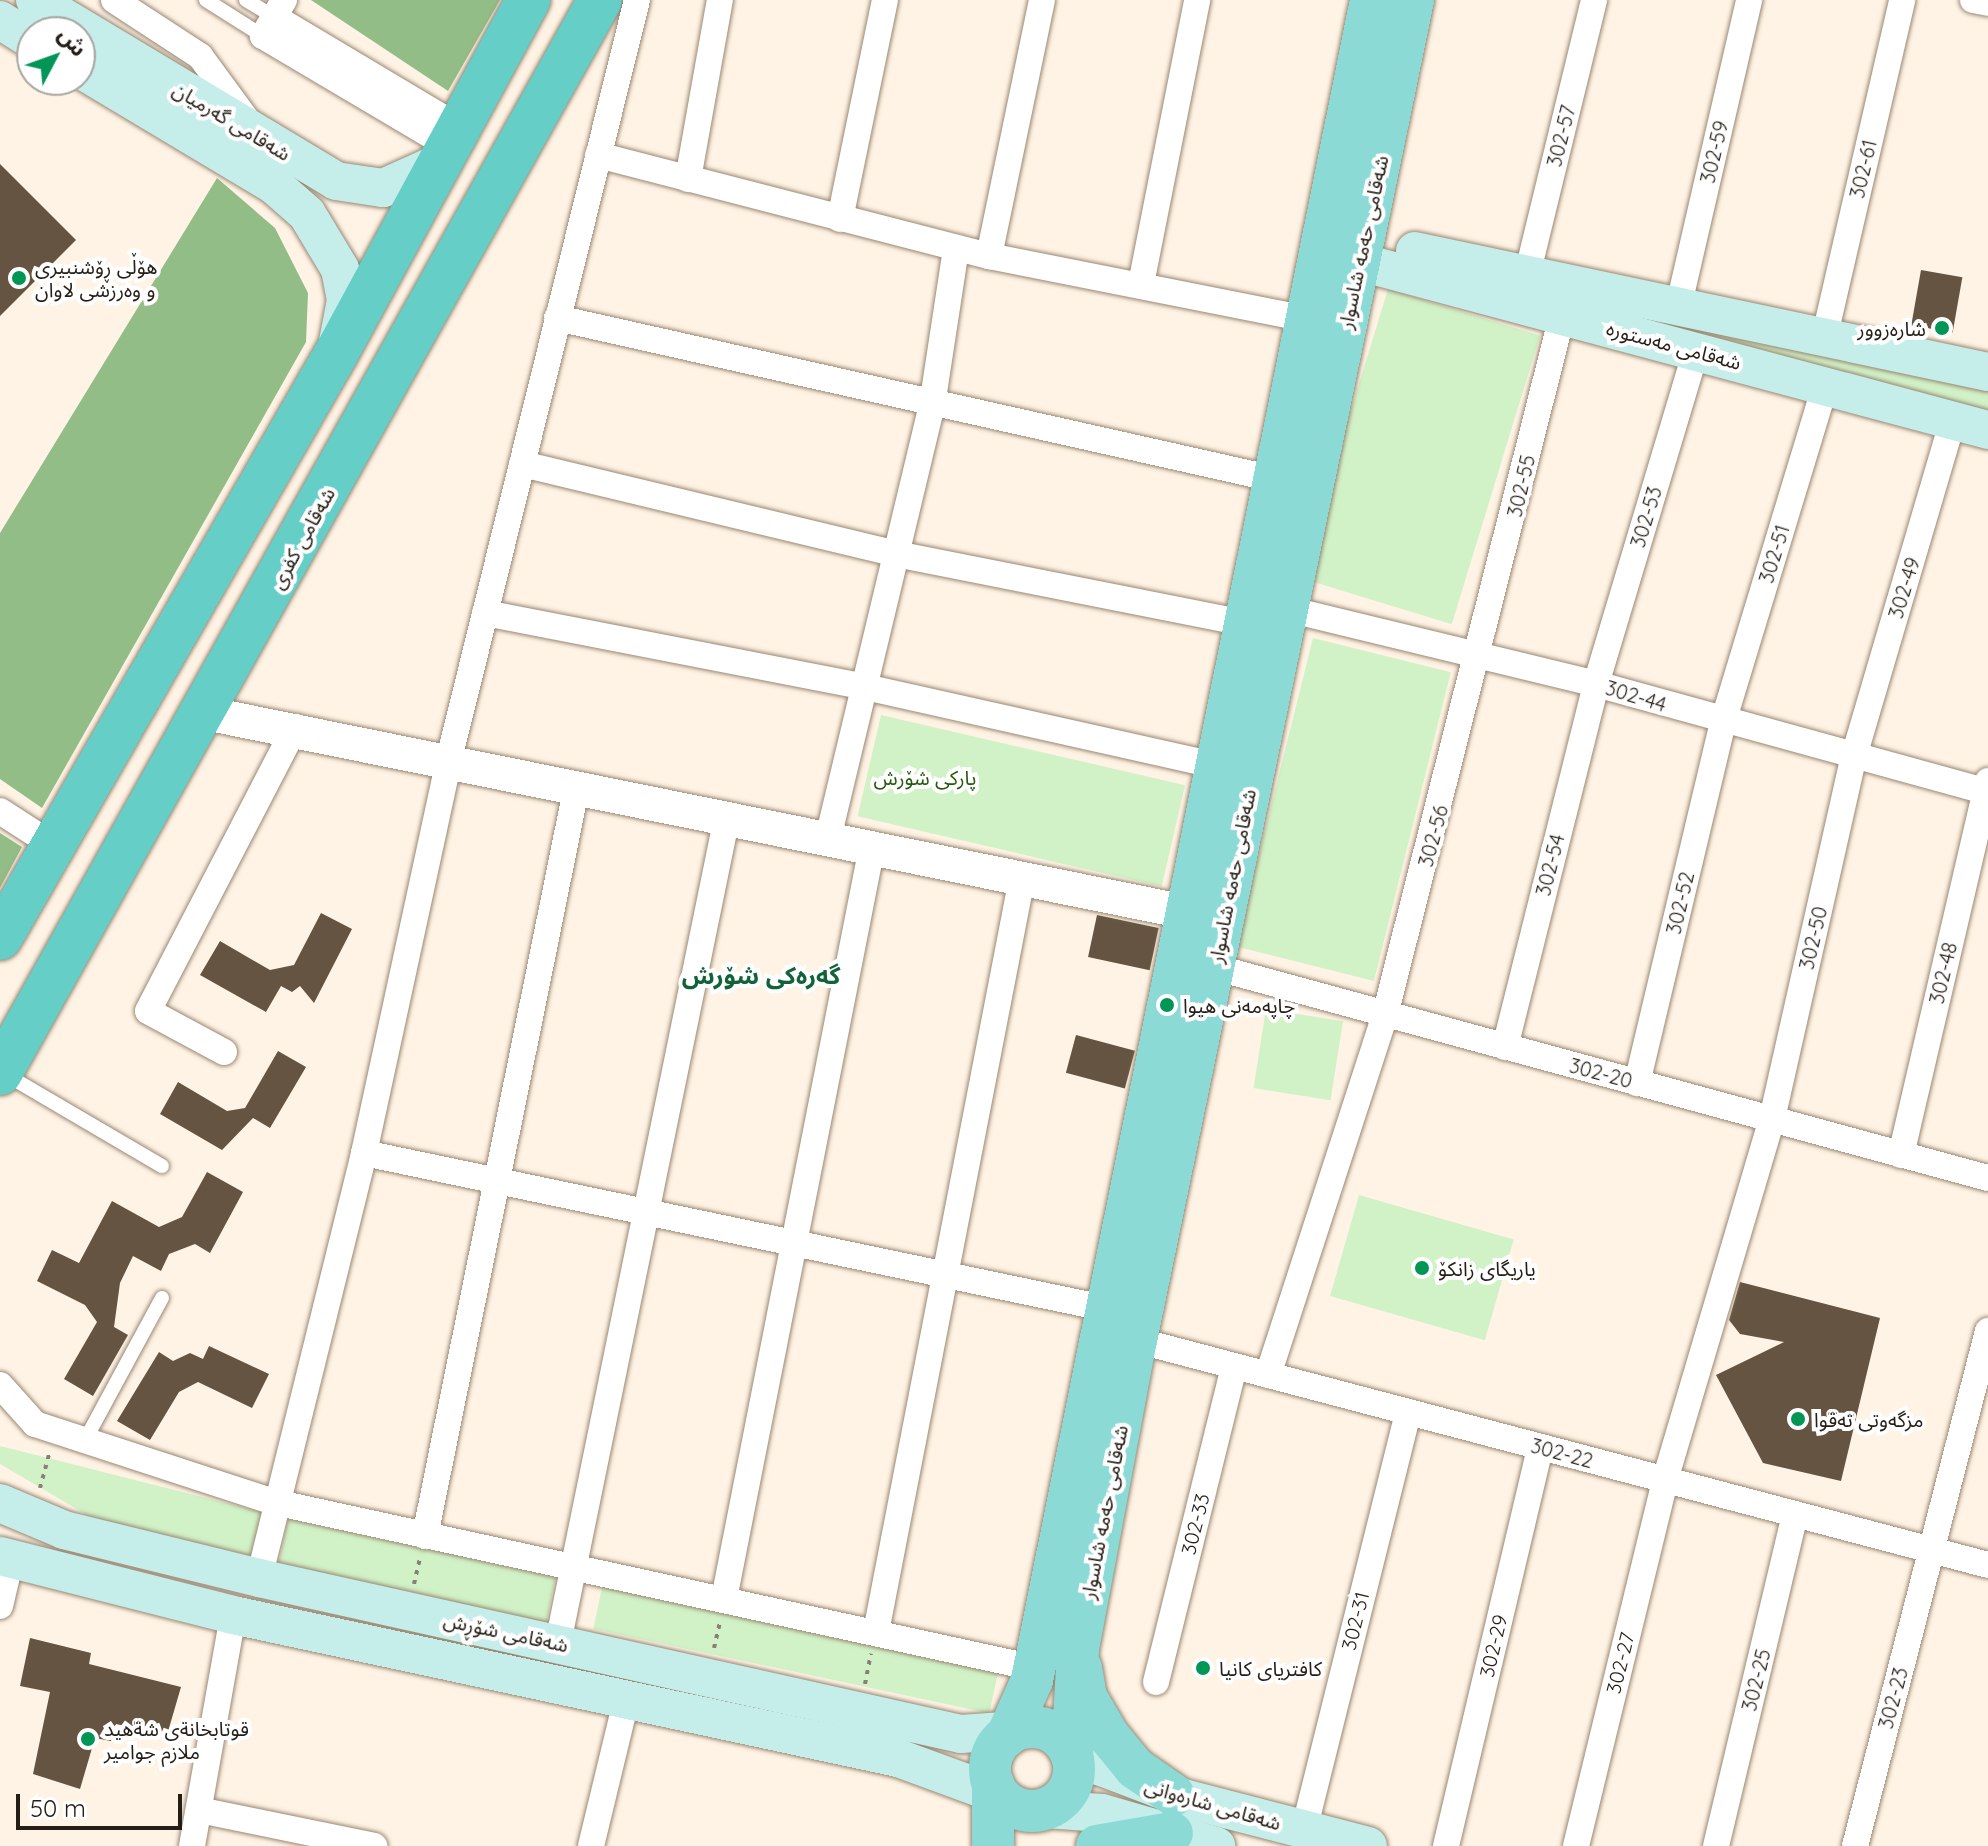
<!DOCTYPE html>
<meta charset="utf-8">
<style>
body{margin:0}
#map{position:relative;width:1988px;height:1846px;overflow:hidden;background:#fff3e5;font-family:Quicksand,"Noto Sans Arabic",sans-serif}
div>[style]{position:absolute}
.green>*{inset:0;background:#d1f2c7;transform-origin:0 0}
.forest>*{inset:0;background:#93bd86}
.building>*{inset:0;background:#645441;transform-origin:0 0}
.path>*{height:4px;margin-top:-2px;transform-origin:0;background:repeating-linear-gradient(90deg,#898075 0 4px,transparent 0 10px)}
.roads{filter:drop-shadow(0 0 2px #998772) drop-shadow(0 0 2px #998772)}
.service>*{height:14px;margin:-7px;padding:0 7px;transform-origin:7px;border-radius:7px;background:#fff}
.minor>*{height:26px;margin:-13px;padding:0 13px;transform-origin:13px;border-radius:13px;background:#fff}
.tertiary>*{height:34px;margin:-17px;padding:0 17px;transform-origin:17px;border-radius:17px;background:#fff}
.secondary>*{height:38px;margin:-19px;padding:0 19px;transform-origin:19px;border-radius:19px;background:#c5edea}
.primary>*{height:42px;margin:-21px;padding:0 21px;transform-origin:21px;border-radius:21px;background:#8bdad5}
.primary>.ring{margin:-21px;padding:0;box-sizing:content-box;background:none;border:42px solid #8bdad5;border-radius:50%}
.trunk>*{height:44px;margin:-22px;padding:0 22px;transform-origin:22px;border-radius:22px;background:#64cec7}
.dots>*{width:22px;height:22px;translate:-50% -50%;box-sizing:border-box;border:4px solid #fff;border-radius:50%}
span{translate:-50% -50%;white-space:nowrap;text-align:center;line-height:1.15;-webkit-text-stroke:8px #fff;paint-order:stroke}
.street-label{font-size:20px;color:#251e16}
.poi-label{font-size:20px;color:#251e16}
.left{translate:0 -50%;text-align:left}
.right{translate:-100% -50%;text-align:right}
.park-label{font-size:20px;color:#255a0d}
.quarter-label{font-size:24px;color:#12633a;font-weight:700}
.north{position:absolute;left:16px;top:16px;width:80px;height:80px;box-sizing:border-box;background:#fff;border:2px solid #a8a5a2;border-radius:50%;rotate:49deg;font-size:22px;font-weight:700;line-height:32px;text-align:center;color:#251e16}
.north::after{content:'';display:block;margin:auto;width:28px;height:36px;background:#019556;clip-path:polygon(50% 0,100% 100%,50% 72%,0 100%)}
.scale{position:absolute;left:16px;top:1794px;width:166px;height:36px;box-sizing:border-box;border:4px solid #251e16;border-top:0;padding-left:10px;font-size:24px;line-height:28px;white-space:nowrap;color:#251e16;-webkit-text-stroke:6px #fff;paint-order:stroke}
</style>
<div id="map">
<div class="green">
<div style="clip-path:polygon(1529px 286px,1988px 383px,1988px 414px,1790px 360px)"></div>
<div style="left:1388px;top:289px;width:159px;height:302px;rotate:17deg"></div>
<div style="left:1313px;top:638px;width:142px;height:318px;rotate:14deg"></div>
<div style="left:881px;top:715px;width:312px;height:104px;rotate:13deg"></div>
<div style="left:1266px;top:1009px;width:78px;height:80px;rotate:9deg"></div>
<div style="left:1359px;top:1195px;width:161px;height:105px;rotate:16deg"></div>
<div style="clip-path:polygon(0 1446px,262px 1512px,252px 1558px,92px 1518px,0 1464px)"></div>
<div style="left:288px;top:1519px;width:274px;height:50px;rotate:12deg"></div>
<div style="left:603px;top:1583px;width:405px;height:47px;rotate:12deg"></div>
</div>
<div class="forest">
<div style="clip-path:polygon(311px 0,500px 0,448px 91px)"></div>
<div style="clip-path:polygon(217px 178px,275px 228px,308px 293px,306px 342px,42px 808px,0 779px,0 533px)"></div>
<div style="clip-path:polygon(0 833px,22px 847px,0 888px)"></div>
</div>
<div class="building">
<div style="clip-path:polygon(0 164px,76px 240px,0 316px)"></div>
<div style="left:1921px;top:270px;width:42px;height:56px;rotate:10deg"></div>
<div style="clip-path:polygon(321px 913px,352px 929px,314px 1003px,300px 986px,292px 992px,281px 986px,266px 1012px,200px 975px,220px 941px,270px 970px,294px 965px)"></div>
<div style="left:1097px;top:915px;width:63px;height:43px;rotate:12deg"></div>
<div style="left:1076px;top:1035px;width:61px;height:39px;rotate:15deg"></div>
<div style="clip-path:polygon(278px 1051px,306px 1067px,270px 1128px,253px 1118px,222px 1150px,160px 1114px,178px 1082px,227px 1111px,245px 1108px)"></div>
<div style="clip-path:polygon(207px 1172px,243px 1192px,210px 1253px,195px 1244px,169px 1254px,161px 1271px,133px 1256px,120px 1283px,114px 1327px,128px 1335px,93px 1396px,64px 1379px,97px 1322px,85px 1305px,37px 1281px,52px 1250px,79px 1263px,112px 1201px,159px 1227px,182px 1217px)"></div>
<div style="clip-path:polygon(1740px 1282px,1880px 1318px,1841px 1481px,1763px 1463px,1716px 1375px,1784px 1342px,1740px 1334px,1729px 1320px)"></div>
<div style="clip-path:polygon(209px 1346px,269px 1374px,252px 1408px,198px 1382px,179px 1392px,150px 1440px,117px 1421px,159px 1352px,173px 1361px,190px 1353px,203px 1359px)"></div>
<div style="clip-path:polygon(30px 1638px,91px 1653px,89px 1664px,181px 1687px,167px 1735px,116px 1724px,111px 1741px,95px 1738px,80px 1789px,33px 1774px,50px 1692px,20px 1686px)"></div>
</div>
<div class="path">
<div style="left:40px;top:1488px;width:35px;rotate:-75deg"></div>
<div style="left:414px;top:1584px;width:27px;rotate:-77deg"></div>
<div style="left:714px;top:1648px;width:28px;rotate:-77deg"></div>
<div style="left:865px;top:1684px;width:31px;rotate:-79deg"></div>
</div>
<div class="roads">
<div class="service">
<div style="left:206px;top:0;width:67px;rotate:32.3deg"></div>
<div style="left:246px;top:0;width:33px;rotate:31deg"></div>
<div style="left:5px;top:1074px;width:182px;rotate:30.4deg"></div>
<div style="left:83px;top:1444px;width:166px;rotate:-61.6deg"></div>
</div>
<div class="minor">
<div style="left:114px;top:0;width:103px;rotate:33.1deg"></div>
<div style="left:200px;top:56px;width:93px;rotate:53.7deg"></div>
<div style="left:284px;top:0;width:42px;rotate:120.3deg"></div>
<div style="left:263px;top:36px;width:216px;rotate:30.6deg"></div>
<div style="left:1973px;top:0;width:15px;rotate:11deg"></div>
<div style="left:274px;top:17px;width:217px;rotate:30.8deg"></div>
<div style="left:598px;top:155px;width:404px;rotate:14.5deg"></div>
<div style="left:989px;top:256px;width:320px;rotate:11.2deg"></div>
<div style="left:688px;top:179px;width:182px;rotate:-79.9deg"></div>
<div style="left:840px;top:219px;width:224px;rotate:-78.4deg"></div>
<div style="left:989px;top:256px;width:261px;rotate:-78.3deg"></div>
<div style="left:1528px;top:271px;width:279px;rotate:-76.3deg"></div>
<div style="left:1141px;top:284px;width:289px;rotate:-78.8deg"></div>
<div style="left:1679px;top:304px;width:312px;rotate:-77deg"></div>
<div style="left:557px;top:318px;width:731px;rotate:12.65deg"></div>
<div style="left:1824px;top:339px;width:348px;rotate:-77deg"></div>
<div style="left:522px;top:464px;width:385px;rotate:13.5deg"></div>
<div style="left:896px;top:554px;width:355px;rotate:11.2deg"></div>
<div style="left:1283px;top:608px;width:322px;rotate:13.6deg"></div>
<div style="left:1596px;top:684px;width:407px;rotate:15.4deg"></div>
<div style="left:485px;top:613px;width:387px;rotate:11deg"></div>
<div style="left:865px;top:687px;width:362px;rotate:12.6deg"></div>
<div style="left:0;top:811px;width:61px;rotate:32.9deg"></div>
<div style="left:828px;top:838px;width:451px;rotate:-76.5deg"></div>
<div style="left:933px;top:399px;width:153px;rotate:-81.3deg"></div>
<div style="left:1214px;top:967px;width:802px;rotate:15.25deg"></div>
<div style="left:1505px;top:1047px;width:374px;rotate:-75.9deg"></div>
<div style="left:1596px;top:684px;width:348px;rotate:-73.3deg"></div>
<div style="left:224px;top:1052px;width:86px;rotate:-151.7deg"></div>
<div style="left:148px;top:1011px;width:320px;rotate:-62.6deg"></div>
<div style="left:1637px;top:1083px;width:371px;rotate:-76.6deg"></div>
<div style="left:1723px;top:722px;width:351px;rotate:-73.1deg"></div>
<div style="left:364px;top:1153px;width:756px;rotate:11.83deg"></div>
<div style="left:1901px;top:1155px;width:384px;rotate:-76.9deg"></div>
<div style="left:1136px;top:1340px;width:881px;rotate:14.79deg"></div>
<div style="left:1268px;top:1375px;width:379px;rotate:-72deg"></div>
<div style="left:1385px;top:1015px;width:721px;rotate:-75.79deg"></div>
<div style="left:0;top:1385px;width:52px;rotate:48.1deg"></div>
<div style="left:35px;top:1424px;width:251px;rotate:18.1deg"></div>
<div style="left:274px;top:1502px;width:779px;rotate:12.31deg"></div>
<div style="left:425px;top:1536px;width:766px;rotate:-78.56deg"></div>
<div style="left:259px;top:1578px;width:438px;rotate:-76.1deg"></div>
<div style="left:364px;top:1153px;width:403px;rotate:-77.8deg"></div>
<div style="left:449px;top:759px;width:782px;rotate:-76.09deg"></div>
<div style="left:724px;top:1599px;width:766px;rotate:-78.87deg"></div>
<div style="left:0;top:1606px;width:48px;rotate:-76.8deg"></div>
<div style="left:876px;top:1632px;width:768px;rotate:-79.04deg"></div>
<div style="left:558px;top:1643px;width:843px;rotate:-78.44deg"></div>
<div style="left:1156px;top:1682px;width:325px;rotate:-76.1deg"></div>
<div style="left:199px;top:1810px;width:179px;rotate:11.6deg"></div>
<div style="left:1304px;top:1830px;width:431px;rotate:-76deg"></div>
<div style="left:192px;top:1846px;width:235px;rotate:-79.9deg"></div>
<div style="left:591px;top:1846px;width:149px;rotate:-76.4deg"></div>
<div style="left:1446px;top:1846px;width:410px;rotate:-76.7deg"></div>
<div style="left:1576px;top:1846px;width:377px;rotate:-76.3deg"></div>
<div style="left:1665px;top:1480px;width:377px;rotate:-73.5deg"></div>
<div style="left:1772px;top:1119px;width:372px;rotate:-77.3deg"></div>
<div style="left:1854px;top:756px;width:350px;rotate:-73.6deg"></div>
<div style="left:1716px;top:1846px;width:341px;rotate:-76.6deg"></div>
<div style="left:1855px;top:1846px;width:532px;rotate:-75.52deg"></div>
</div>
<div class="tertiary">
<div style="left:205px;top:713px;width:1001px;rotate:11.47deg"></div>
</div>
<div class="secondary">
<div style="left:35px;top:0;width:351px;rotate:31deg"></div>
<div style="left:336px;top:181px;width:48px;rotate:8.5deg"></div>
<div style="left:383px;top:188px;width:61px;rotate:-24.1deg"></div>
<div style="left:0;top:20px;width:38px;rotate:32deg"></div>
<div style="left:80px;top:69px;width:226px;rotate:30.9deg"></div>
<div style="left:274px;top:185px;width:44px;rotate:41.3deg"></div>
<div style="left:307px;top:214px;width:64px;rotate:59deg"></div>
<div style="left:340px;top:269px;width:32px;rotate:79deg"></div>
<div style="left:346px;top:300px;width:43px;rotate:100.8deg"></div>
<div style="left:1415px;top:251px;width:586px;rotate:11.92deg"></div>
<div style="left:1360px;top:262px;width:650px;rotate:14.98deg"></div>
<div style="left:0;top:1503px;width:69px;rotate:22.9deg"></div>
<div style="left:64px;top:1530px;width:201px;rotate:13.8deg"></div>
<div style="left:259px;top:1578px;width:719px;rotate:12.53deg"></div>
<div style="left:961px;top:1734px;width:57px;rotate:-4deg"></div>
<div style="left:0;top:1556px;width:240px;rotate:14.2deg"></div>
<div style="left:233px;top:1615px;width:680px;rotate:12.14deg"></div>
<div style="left:898px;top:1758px;width:108px;rotate:20.1deg"></div>
<div style="left:1066px;top:1744px;width:40px;rotate:34deg"></div>
<div style="left:1099px;top:1766px;width:90px;rotate:20.9deg"></div>
<div style="left:1183px;top:1798px;width:191px;rotate:14.5deg"></div>
<div style="left:1046px;top:1809px;width:56px;rotate:4.1deg"></div>
<div style="left:1102px;top:1813px;width:119px;rotate:16.1deg"></div>
</div>
<div class="primary">
<div style="left:1081px;top:1668px;width:29px;rotate:80deg"></div>
<div style="left:1086px;top:1697px;width:44px;rotate:59.9deg"></div>
<div style="left:1108px;top:1735px;width:43px;rotate:50.7deg"></div>
<div style="left:1135px;top:1768px;width:47px;rotate:34.7deg"></div>
<div class="ring" style="left:990px;top:1727px;width:42px;height:42px"></div>
<div style="left:1007px;top:1736px;width:61px;rotate:-65.9deg"></div>
<div style="left:1032px;top:1680px;width:1714px;rotate:-78.59deg"></div>
<div style="left:1072px;top:1756px;width:107px;rotate:-86.8deg"></div>
<div style="left:1078px;top:1649px;width:314px;rotate:-79.4deg"></div>
<div style="left:1136px;top:1340px;width:1368px;rotate:-78.32deg"></div>
<div style="left:993px;top:1783px;width:63px;rotate:90deg"></div>
<div style="left:1097px;top:1846px;width:76px;rotate:-9.8deg"></div>
</div>
<div class="trunk">
<div style="left:0;top:938px;width:674px;rotate:-60.09deg"></div>
<div style="left:336px;top:354px;width:403px;rotate:-61.5deg"></div>
<div style="left:0;top:1073px;width:1229px;rotate:-60.79deg"></div>
</div>
</div>
<div class="dots">
<div style="left:19px;top:278px;background:#019556"></div>
<div style="left:1942px;top:328px;background:#019556"></div>
<div style="left:1167px;top:1005px;background:#019556"></div>
<div style="left:1422px;top:1268px;background:#019556"></div>
<div style="left:1798px;top:1419px;background:#019556"></div>
<div style="left:1203px;top:1668px;background:#019556"></div>
<div style="left:88px;top:1739px;background:#019556"></div>
</div>
<div class="street-label">
<span style="left:232px;top:121px;rotate:31deg">شەقامی گەرمیان</span>
<span style="left:1561px;top:136px;rotate:-76deg">302-57</span>
<span style="left:1714px;top:152px;rotate:-77deg">302-59</span>
<span style="left:1863px;top:169px;rotate:-77deg">302-61</span>
<span style="left:1363px;top:242px;rotate:-78deg">شەقامی حەمە شاسوار</span>
<span style="left:1674px;top:345px;rotate:15deg">شەقامی مەستورە</span>
<span style="left:1521px;top:486px;rotate:-77deg">302-55</span>
<span style="left:1646px;top:517px;rotate:-73deg">302-53</span>
<span style="left:302px;top:538px;rotate:-61deg">شەقامی کفری</span>
<span style="left:1774px;top:554px;rotate:-73deg">302-51</span>
<span style="left:1904px;top:588px;rotate:-73deg">302-49</span>
<span style="left:1636px;top:696px;rotate:17deg">302-44</span>
<span style="left:1433px;top:836px;rotate:-75deg">302-56</span>
<span style="left:1550px;top:865px;rotate:-76deg">302-54</span>
<span style="left:1232px;top:876px;rotate:-79deg">شەقامی حەمە شاسوار</span>
<span style="left:1680px;top:903px;rotate:-77deg">302-52</span>
<span style="left:1813px;top:938px;rotate:-77deg">302-50</span>
<span style="left:1943px;top:973px;rotate:-77deg">302-48</span>
<span style="left:1601px;top:1073px;rotate:15deg">302-20</span>
<span style="left:1562px;top:1453px;rotate:15deg">302-22</span>
<span style="left:1104px;top:1512px;rotate:-79deg">شەقامی حەمە شاسوار</span>
<span style="left:1195px;top:1524px;rotate:-76deg">302-33</span>
<span style="left:1355px;top:1621px;rotate:-76deg">302-31</span>
<span style="left:506px;top:1632px;rotate:12deg">شەقامی شۆڕش</span>
<span style="left:1493px;top:1646px;rotate:-77deg">302-29</span>
<span style="left:1620px;top:1663px;rotate:-76deg">302-27</span>
<span style="left:1756px;top:1680px;rotate:-76deg">302-25</span>
<span style="left:1893px;top:1698px;rotate:-75deg">302-23</span>
<span style="left:1213px;top:1804px;rotate:16deg">شەقامی شارەوانی</span>
</div>
<div class="poi-label">
<span class="left" style="left:35px;top:278px">هۆڵی ڕۆشنبیری<br>و وەرزشی لاوان</span>
<span class="right" style="left:1926px;top:328px">شارەزوور</span>
<span class="left" style="left:1183px;top:1005px">چاپەمەنی هیوا</span>
<span class="left" style="left:1438px;top:1268px">یاریگای زانکۆ</span>
<span class="left" style="left:1814px;top:1419px">مزگه‌وتی ته‌قوا</span>
<span class="left" style="left:1219px;top:1668px">کافتریای کانیا</span>
<span class="left" style="left:104px;top:1740px">قوتابخانةى شةهيد<br>ملازم جوامير</span>
</div>
<div class="park-label">
<span style="left:925px;top:777px">پارکی شۆرش</span>
</div>
<div class="quarter-label">
<span style="left:761px;top:976px">گەرەکی شۆرش</span>
</div>
<div class="north">ش</div>
<div class="scale">50 m</div>
</div>
